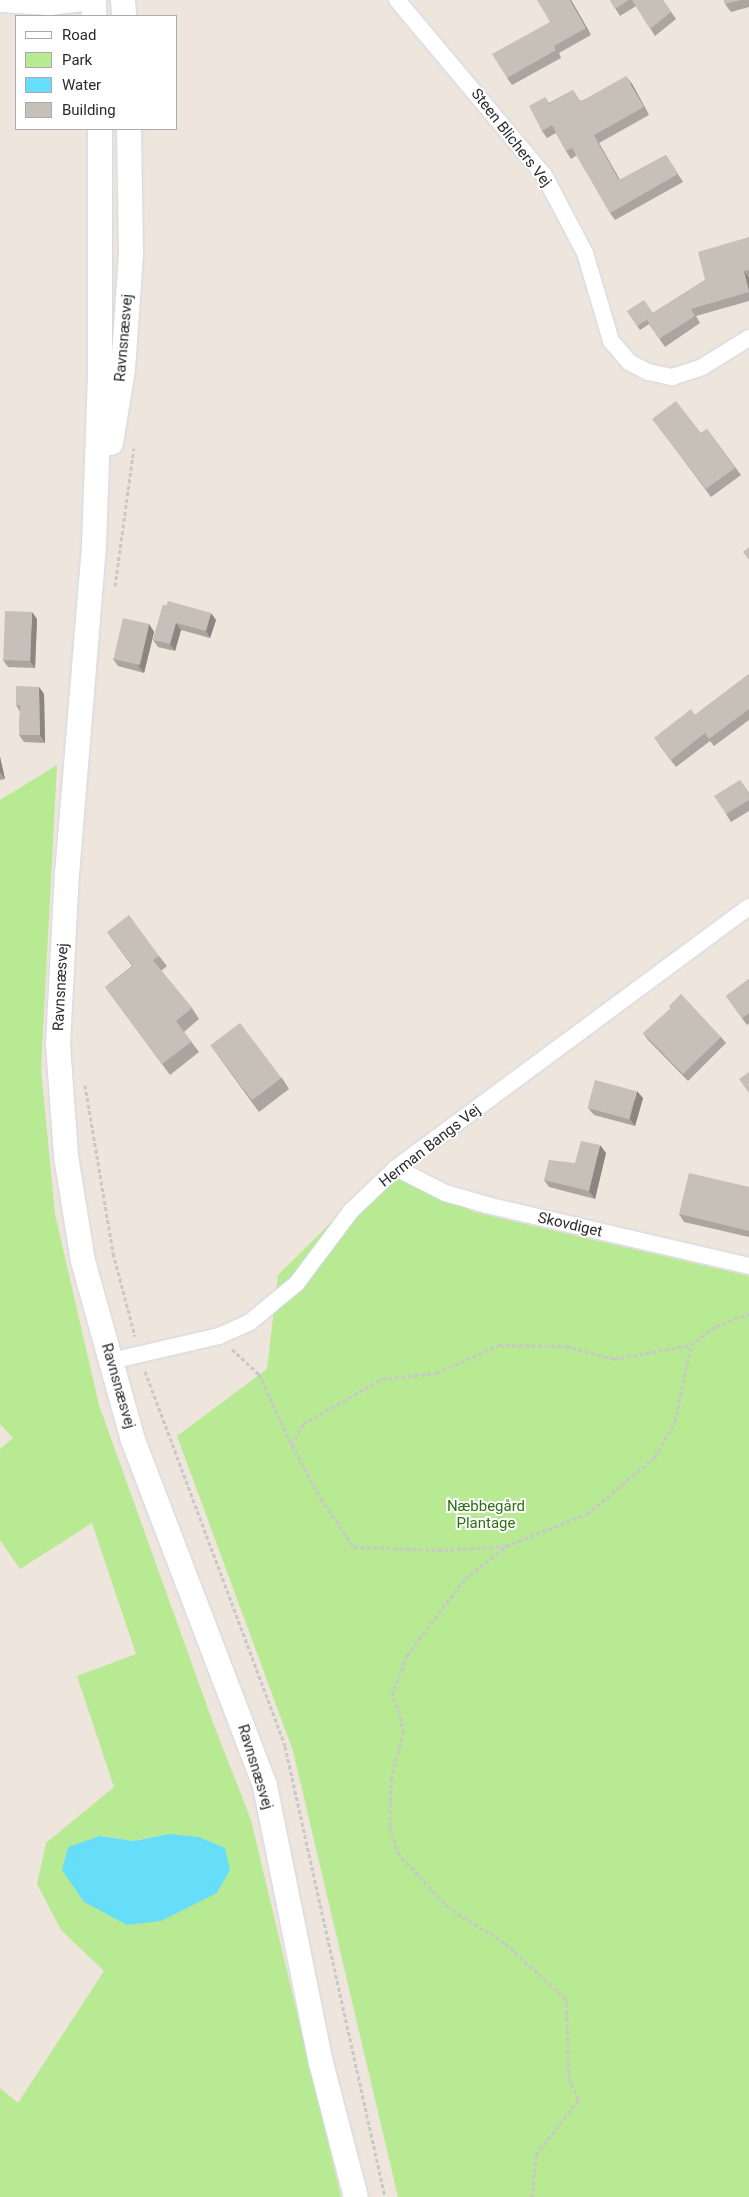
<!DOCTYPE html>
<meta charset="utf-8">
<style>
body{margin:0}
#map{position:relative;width:749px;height:2197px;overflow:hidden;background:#eee5dc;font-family:Roboto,sans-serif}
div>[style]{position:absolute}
.green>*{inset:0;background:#b8ea94}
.water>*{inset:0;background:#66defa}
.path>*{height:3px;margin-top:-1.5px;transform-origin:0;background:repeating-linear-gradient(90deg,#c8c8c8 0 4px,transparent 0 6.5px)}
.roads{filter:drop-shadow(0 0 1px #d1d7e5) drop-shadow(0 0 1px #d1d7e5)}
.minor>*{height:16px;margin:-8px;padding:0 8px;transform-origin:8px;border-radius:8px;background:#fff}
.tertiary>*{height:21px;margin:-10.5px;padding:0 10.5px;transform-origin:10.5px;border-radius:10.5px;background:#fff}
.secondary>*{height:24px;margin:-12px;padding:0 12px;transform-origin:12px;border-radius:12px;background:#fff}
.wall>*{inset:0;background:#aaa59e}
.shaded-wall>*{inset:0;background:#8b8681}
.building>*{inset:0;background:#c6c0b8;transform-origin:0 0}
span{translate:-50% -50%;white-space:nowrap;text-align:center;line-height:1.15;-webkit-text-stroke:4px #fff;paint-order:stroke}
.street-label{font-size:15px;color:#2b2b2b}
.park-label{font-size:15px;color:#2e7014}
.legend{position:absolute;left:15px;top:15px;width:162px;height:115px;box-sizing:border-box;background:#fff;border:1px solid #aaa;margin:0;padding:6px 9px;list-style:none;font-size:15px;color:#2b2b2b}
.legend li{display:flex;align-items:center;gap:10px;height:25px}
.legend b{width:25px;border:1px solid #aaa}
</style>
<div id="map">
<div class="green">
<div style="clip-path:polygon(evenodd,57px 765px,41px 1069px,55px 1214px,99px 1405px,212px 1720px,251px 1820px,341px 2197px,0 2197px,0 2088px,18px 2103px,104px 1971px,61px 1930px,37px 1884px,46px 1843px,114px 1787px,77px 1676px,136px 1654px,92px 1523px,20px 1569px,0 1540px,0 1449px,13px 1438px,0 1424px,0 800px,57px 765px,169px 1834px,62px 1870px,100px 1836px,134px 1841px,169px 1834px)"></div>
<div style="clip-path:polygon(389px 1165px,474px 1212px,749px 1276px,749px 2197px,398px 2197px,293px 1751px,177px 1436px,267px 1369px,278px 1275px)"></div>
</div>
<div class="water">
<div style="clip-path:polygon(169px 1834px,199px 1837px,225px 1848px,230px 1870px,217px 1893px,161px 1921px,127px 1925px,84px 1902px,62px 1870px,68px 1847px,100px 1836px,134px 1841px)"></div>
</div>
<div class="path">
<div style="left:115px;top:586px;width:139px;rotate:-82.2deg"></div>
<div style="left:85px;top:1085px;width:170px;rotate:80.5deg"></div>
<div style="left:113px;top:1253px;width:86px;rotate:75.2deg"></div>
<div style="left:232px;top:1349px;width:37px;rotate:43deg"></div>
<div style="left:259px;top:1374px;width:78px;rotate:65.1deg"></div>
<div style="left:292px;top:1445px;width:24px;rotate:-62deg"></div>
<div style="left:303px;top:1424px;width:91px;rotate:-29.7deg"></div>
<div style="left:382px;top:1379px;width:55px;rotate:-6.2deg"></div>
<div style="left:437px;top:1373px;width:68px;rotate:-24.3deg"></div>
<div style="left:499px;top:1345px;width:67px;rotate:0.9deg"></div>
<div style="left:566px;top:1346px;width:50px;rotate:15.2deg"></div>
<div style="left:614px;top:1359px;width:78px;rotate:-10.3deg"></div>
<div style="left:691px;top:1345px;width:31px;rotate:-37deg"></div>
<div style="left:716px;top:1326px;width:35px;rotate:-20deg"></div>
<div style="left:145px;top:1371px;width:400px;rotate:69.5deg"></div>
<div style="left:285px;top:1746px;width:462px;rotate:77.5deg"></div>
<div style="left:292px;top:1445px;width:61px;rotate:61.8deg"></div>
<div style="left:321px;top:1499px;width:58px;rotate:55.5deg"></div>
<div style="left:354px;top:1547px;width:90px;rotate:1.9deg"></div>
<div style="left:444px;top:1550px;width:62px;rotate:-3.7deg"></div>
<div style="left:532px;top:2197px;width:42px;rotate:-84.6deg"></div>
<div style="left:536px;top:2155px;width:71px;rotate:-52.5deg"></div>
<div style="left:579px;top:2099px;width:22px;rotate:-117deg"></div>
<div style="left:569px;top:2079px;width:80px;rotate:-92.1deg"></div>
<div style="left:566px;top:1999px;width:83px;rotate:-137.4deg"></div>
<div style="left:505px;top:1943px;width:66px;rotate:-148deg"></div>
<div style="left:449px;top:1908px;width:73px;rotate:-133.3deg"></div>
<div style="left:399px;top:1855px;width:29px;rotate:-108deg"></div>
<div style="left:390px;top:1827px;width:48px;rotate:-88.8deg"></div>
<div style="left:391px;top:1779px;width:48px;rotate:-75.4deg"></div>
<div style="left:403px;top:1733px;width:19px;rotate:-99deg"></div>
<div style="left:400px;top:1714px;width:21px;rotate:-113deg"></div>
<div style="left:392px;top:1695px;width:43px;rotate:-69.4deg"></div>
<div style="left:407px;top:1655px;width:96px;rotate:-52.7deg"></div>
<div style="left:465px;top:1579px;width:53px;rotate:-38.8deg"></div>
<div style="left:506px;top:1546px;width:87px;rotate:-21.6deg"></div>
<div style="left:587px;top:1514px;width:89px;rotate:-40deg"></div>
<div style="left:655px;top:1457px;width:41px;rotate:-60.9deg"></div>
<div style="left:675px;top:1421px;width:78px;rotate:-78.1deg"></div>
</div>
<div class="roads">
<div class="minor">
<div style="left:397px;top:0;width:229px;rotate:50deg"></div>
<div style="left:544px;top:175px;width:88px;rotate:62.3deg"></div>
<div style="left:585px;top:253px;width:92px;rotate:73.5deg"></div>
<div style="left:611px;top:341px;width:28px;rotate:49deg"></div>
<div style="left:629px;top:362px;width:21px;rotate:28deg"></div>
<div style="left:648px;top:372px;width:25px;rotate:12deg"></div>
<div style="left:672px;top:377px;width:32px;rotate:-18deg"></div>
<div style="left:702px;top:367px;width:55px;rotate:-31.7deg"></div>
<div style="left:396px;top:1168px;width:55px;rotate:27deg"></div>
<div style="left:445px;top:1193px;width:44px;rotate:15.9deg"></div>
<div style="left:487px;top:1205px;width:269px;rotate:13.1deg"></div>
<div style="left:111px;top:1361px;width:111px;rotate:-13deg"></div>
<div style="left:219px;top:1336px;width:34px;rotate:-24deg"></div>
<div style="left:250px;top:1322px;width:61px;rotate:-39.7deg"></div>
<div style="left:297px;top:1283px;width:90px;rotate:-53.1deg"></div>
<div style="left:351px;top:1211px;width:62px;rotate:-43.7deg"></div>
<div style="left:396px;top:1168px;width:439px;rotate:-36.5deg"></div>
</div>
<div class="tertiary">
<div style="left:0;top:1px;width:49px;rotate:3.5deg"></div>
<div style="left:49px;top:4px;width:31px;rotate:-7deg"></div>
</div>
<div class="secondary">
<div style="left:94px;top:0;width:16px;rotate:90deg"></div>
<div style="left:123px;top:0;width:16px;rotate:86deg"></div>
<div style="left:100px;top:129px;width:245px;rotate:90deg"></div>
<div style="left:100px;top:374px;width:172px;rotate:92deg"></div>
<div style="left:94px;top:546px;width:327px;rotate:94.7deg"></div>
<div style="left:67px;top:872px;width:172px;rotate:93deg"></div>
<div style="left:58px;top:1044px;width:112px;rotate:85.9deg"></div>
<div style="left:66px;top:1156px;width:106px;rotate:80.8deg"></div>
<div style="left:83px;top:1261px;width:186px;rotate:74.4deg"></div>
<div style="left:133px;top:1440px;width:370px;rotate:69.1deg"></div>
<div style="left:265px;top:1786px;width:283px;rotate:78.6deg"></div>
<div style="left:321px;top:2063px;width:138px;rotate:75.4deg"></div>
<div style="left:111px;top:443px;width:75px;rotate:-80.8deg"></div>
<div style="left:123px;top:369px;width:115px;rotate:-86deg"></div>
<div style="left:131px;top:254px;width:125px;rotate:-90.9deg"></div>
</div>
</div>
<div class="wall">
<div style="clip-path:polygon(571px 0,591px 35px,559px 53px,561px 58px,512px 85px,507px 78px,550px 22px)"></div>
<div style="clip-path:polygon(610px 0,663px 0,676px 19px,655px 36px,636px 6px,620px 16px)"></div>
<div style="clip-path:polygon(724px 0,749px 0,749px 7px,731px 12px,725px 4px)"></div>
<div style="clip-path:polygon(632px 84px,649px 115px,599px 143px,620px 180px,666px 155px,683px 182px,615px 220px,610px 213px,577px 155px,571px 159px,566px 151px,556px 133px,547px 138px,542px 131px,545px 97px,549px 103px,573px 90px,580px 101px)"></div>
<div style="clip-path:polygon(749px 237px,749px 301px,696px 316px,700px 323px,665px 347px,649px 324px,640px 330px,627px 311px,653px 313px,705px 280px)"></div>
<div style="clip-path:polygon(658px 426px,701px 433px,707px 429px,741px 475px,711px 497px)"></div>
<div style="clip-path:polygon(163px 605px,216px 620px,210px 638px,181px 630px,175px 651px,158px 647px,153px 640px)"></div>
<div style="clip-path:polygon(37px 619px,35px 668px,8px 667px,3px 660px)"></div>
<div style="clip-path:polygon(149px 624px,154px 632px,144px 673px,118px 666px,113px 659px)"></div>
<div style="clip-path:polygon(749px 674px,749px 720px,714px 746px,710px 741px,676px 767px,659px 745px,695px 715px)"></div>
<div style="clip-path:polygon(39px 687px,44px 694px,45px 743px,24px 742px,19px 735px,20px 712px,16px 705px)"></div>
<div style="clip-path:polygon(0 757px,5px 779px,0 780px)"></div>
<div style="clip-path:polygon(740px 780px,749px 793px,749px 811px,731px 822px,726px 814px)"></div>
<div style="clip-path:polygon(107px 932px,159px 956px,167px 966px,161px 971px,192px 1008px,199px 1019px,184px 1032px,199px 1052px,170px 1075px,105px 987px,132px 966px)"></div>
<div style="clip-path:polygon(749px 979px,749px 1023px,747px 1025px,726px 996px)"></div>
<div style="clip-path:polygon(669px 1006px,721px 1037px,726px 1043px,688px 1081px,648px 1040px,643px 1033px,671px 1009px)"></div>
<div style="clip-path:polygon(211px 1046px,282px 1078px,289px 1089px,259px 1112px)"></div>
<div style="clip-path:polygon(643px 1098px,635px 1126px,594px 1115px,588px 1108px)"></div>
<div style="clip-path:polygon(606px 1153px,595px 1199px,549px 1187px,544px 1180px,575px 1163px)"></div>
<div style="clip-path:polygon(749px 1187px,749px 1237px,684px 1222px,679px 1214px)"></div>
</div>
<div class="shaded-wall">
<div style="clip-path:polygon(570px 0,571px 0,591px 35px,586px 28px)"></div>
<div style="clip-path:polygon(626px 76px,632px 84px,649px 115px,644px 107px)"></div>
<div style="clip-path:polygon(594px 135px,599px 143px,624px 188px,619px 180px)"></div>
<div style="clip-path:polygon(744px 271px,749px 278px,749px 290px)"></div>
<div style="clip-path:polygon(32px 612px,37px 619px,35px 668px,30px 661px)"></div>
<div style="clip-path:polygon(211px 613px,216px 620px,210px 638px,206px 631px)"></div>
<div style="clip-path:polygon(176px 623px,181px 630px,175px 651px,170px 644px)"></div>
<div style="clip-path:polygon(149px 624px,154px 632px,144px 673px,138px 665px)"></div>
<div style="clip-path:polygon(39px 687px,44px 694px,45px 743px,40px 735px)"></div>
<div style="clip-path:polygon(0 757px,5px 779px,0 772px)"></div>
<div style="clip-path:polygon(637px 1091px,643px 1098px,635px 1126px,630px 1119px)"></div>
<div style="clip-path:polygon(600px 1145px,606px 1153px,595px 1199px,589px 1191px)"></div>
</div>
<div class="building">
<div style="clip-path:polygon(537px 0,570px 0,586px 28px,554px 46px,556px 50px,507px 78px,492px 54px,550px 22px)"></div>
<div style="clip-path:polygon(610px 0,629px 0,615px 9px)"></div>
<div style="clip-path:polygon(632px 0,663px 0,671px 12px,650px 29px)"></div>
<div style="clip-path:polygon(724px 0,741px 0,725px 4px)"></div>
<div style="clip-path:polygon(626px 76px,644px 107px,594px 135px,619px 180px,666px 155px,678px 174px,610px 213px,572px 148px,566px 151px,552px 125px,542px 131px,529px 106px,545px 97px,549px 104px,573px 90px,580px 102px)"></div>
<div style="clip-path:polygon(749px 237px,749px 270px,744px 271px,749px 292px,691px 309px,695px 316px,659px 339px,646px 318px,705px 280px,698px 252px)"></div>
<div style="clip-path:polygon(644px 300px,653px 313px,646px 318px,647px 320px,637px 326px,627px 311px)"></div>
<div style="clip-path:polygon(676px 401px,701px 433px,707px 429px,735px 468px,706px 489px,652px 419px)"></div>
<div style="clip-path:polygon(749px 547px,749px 560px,743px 552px)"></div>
<div style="clip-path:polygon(168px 601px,211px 613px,206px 631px,176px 623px,170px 644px,153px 640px,163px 605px,166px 606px)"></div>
<div style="left:5px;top:611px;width:27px;height:49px;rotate:2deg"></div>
<div style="left:123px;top:618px;width:27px;height:42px;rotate:13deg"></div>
<div style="clip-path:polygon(749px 674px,749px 709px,709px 739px,705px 733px,671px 760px,654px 738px,691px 709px,695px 715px)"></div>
<div style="clip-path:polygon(16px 686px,39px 687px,40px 735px,19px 735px,20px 705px,16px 705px)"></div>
<div style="clip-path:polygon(740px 780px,749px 794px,749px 800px,726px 814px,714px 796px)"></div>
<div style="clip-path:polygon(129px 915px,159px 956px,153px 960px,192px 1008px,176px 1021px,191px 1042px,162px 1064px,105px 987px,133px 966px,107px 932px)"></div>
<div style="clip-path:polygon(749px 979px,749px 1013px,742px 1018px,726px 996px)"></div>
<div style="clip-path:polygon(681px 994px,721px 1037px,683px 1074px,643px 1033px,671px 1008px,669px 1006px)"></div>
<div style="left:240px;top:1023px;width:69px;height:37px;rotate:53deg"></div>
<div style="clip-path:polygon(749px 1072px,749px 1093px,739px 1079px)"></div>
<div style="left:595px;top:1080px;width:43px;height:29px;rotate:15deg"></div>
<div style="clip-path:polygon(581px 1141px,600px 1145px,589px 1191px,544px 1180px,549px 1160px,575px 1163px)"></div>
<div style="clip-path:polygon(689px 1173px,749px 1187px,749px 1231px,679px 1214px)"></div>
</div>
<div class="street-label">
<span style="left:511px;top:138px;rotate:52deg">Steen Blichers Vej</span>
<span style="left:124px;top:338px;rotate:-85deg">Ravnsnæsvej</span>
<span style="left:61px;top:987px;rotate:-87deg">Ravnsnæsvej</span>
<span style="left:430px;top:1146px;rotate:-38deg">Herman Bangs Vej</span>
<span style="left:570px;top:1225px;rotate:13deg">Skovdiget</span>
<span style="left:118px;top:1386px;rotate:74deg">Ravnsnæsvej</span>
<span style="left:255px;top:1767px;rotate:73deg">Ravnsnæsvej</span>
</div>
<div class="park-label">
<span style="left:486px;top:1515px">Næbbegård<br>Plantage</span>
</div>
<ul class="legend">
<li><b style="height:6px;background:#fff"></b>Road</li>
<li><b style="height:14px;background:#b8ea94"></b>Park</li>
<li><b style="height:14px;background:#66defa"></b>Water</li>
<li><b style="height:14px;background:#c6c0b8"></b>Building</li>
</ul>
</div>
